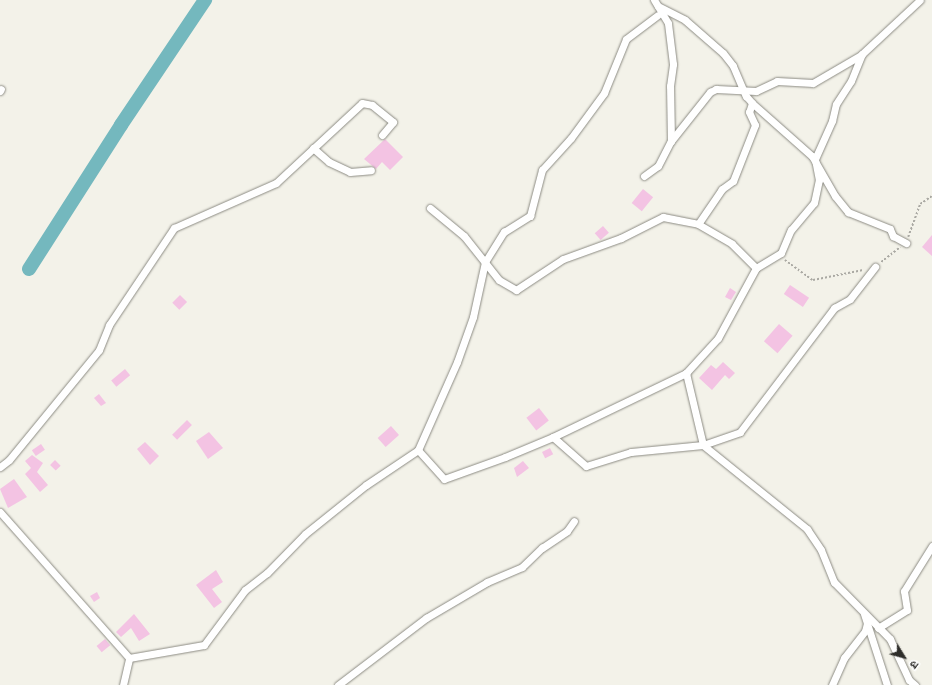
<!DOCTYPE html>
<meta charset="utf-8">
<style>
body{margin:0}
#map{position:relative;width:932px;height:685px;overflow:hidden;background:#f3f2e9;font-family:Rubik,"Noto Sans Devanagari",sans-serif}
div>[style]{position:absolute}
.river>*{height:14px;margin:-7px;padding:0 7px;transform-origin:7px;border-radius:7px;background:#74b8be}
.building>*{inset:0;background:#f3c3e3;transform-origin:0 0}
.path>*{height:1.5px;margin-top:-0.75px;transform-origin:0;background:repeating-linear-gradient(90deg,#aaa9a3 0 2px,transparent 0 4px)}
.roads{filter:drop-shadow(0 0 1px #8c8b83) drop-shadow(0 0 1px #8c8b83)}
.street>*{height:7px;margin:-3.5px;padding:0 3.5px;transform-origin:3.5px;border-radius:3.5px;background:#fff}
span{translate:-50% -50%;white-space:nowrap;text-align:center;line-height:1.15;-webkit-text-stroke:4px #fff;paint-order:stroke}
.north{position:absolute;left:884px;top:637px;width:40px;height:40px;-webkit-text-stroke:3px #fff;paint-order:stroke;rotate:127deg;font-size:11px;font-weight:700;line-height:16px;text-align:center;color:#2e2d2a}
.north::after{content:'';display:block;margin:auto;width:14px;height:18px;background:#2e2d2a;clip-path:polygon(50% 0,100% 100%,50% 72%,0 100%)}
</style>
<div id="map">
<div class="river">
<div style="left:29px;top:269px;width:171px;rotate:-57.4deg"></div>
<div style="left:121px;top:125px;width:151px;rotate:-56.1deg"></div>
</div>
<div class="building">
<div style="clip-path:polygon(385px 139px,403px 157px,390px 170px,382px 162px,376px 169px,364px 159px)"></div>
<div style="left:643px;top:189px;width:13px;height:18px;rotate:39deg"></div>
<div style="left:603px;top:226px;width:9px;height:11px;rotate:49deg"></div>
<div style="clip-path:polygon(932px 235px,932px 256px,922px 247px)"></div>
<div style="left:790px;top:285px;width:23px;height:11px;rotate:34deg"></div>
<div style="clip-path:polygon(730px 288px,736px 292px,731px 300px,725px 297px)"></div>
<div style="left:180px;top:295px;width:10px;height:11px;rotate:45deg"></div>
<div style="left:779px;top:324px;width:18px;height:23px;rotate:41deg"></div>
<div style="clip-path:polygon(723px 362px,735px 373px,729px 379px,725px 375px,712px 390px,699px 378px,711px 365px,716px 369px)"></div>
<div style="left:125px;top:369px;width:8px;height:18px;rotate:50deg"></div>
<div style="clip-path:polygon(99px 394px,106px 403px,101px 406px,94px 398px)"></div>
<div style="left:539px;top:408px;width:16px;height:16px;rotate:52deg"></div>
<div style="left:187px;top:420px;width:7px;height:21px;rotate:45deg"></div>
<div style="left:391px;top:426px;width:12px;height:18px;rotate:48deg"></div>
<div style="clip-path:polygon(209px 432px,223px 448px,208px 459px,196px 441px)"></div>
<div style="clip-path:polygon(145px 442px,159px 456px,150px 465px,137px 449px)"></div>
<div style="left:41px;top:444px;width:7px;height:11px;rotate:56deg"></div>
<div style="left:550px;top:448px;width:7px;height:9px;rotate:63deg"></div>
<div style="clip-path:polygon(32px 455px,43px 463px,37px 472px,48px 485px,40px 492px,25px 474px,31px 468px,25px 461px)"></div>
<div style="left:55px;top:460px;width:8px;height:7px;rotate:45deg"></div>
<div style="clip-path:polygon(523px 461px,529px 468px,517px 477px,514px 468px)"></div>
<div style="clip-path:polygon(14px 479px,27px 497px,8px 508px,0 489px)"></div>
<div style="clip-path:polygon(216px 570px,223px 582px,212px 589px,222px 602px,214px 608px,196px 585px)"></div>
<div style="clip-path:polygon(97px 592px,100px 598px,94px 602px,90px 596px)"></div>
<div style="clip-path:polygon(134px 614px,150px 634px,139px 641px,131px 628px,121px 637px,116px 632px)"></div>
<div style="left:105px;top:639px;width:8px;height:11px;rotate:50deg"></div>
</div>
<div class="path">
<div style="left:908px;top:237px;width:35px;rotate:-70deg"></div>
<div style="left:920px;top:204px;width:14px;rotate:-34deg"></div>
<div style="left:785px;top:260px;width:34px;rotate:36deg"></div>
<div style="left:813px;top:280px;width:51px;rotate:-11.3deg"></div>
<div style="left:881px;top:262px;width:24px;rotate:-38deg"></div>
</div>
<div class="roads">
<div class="street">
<div style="left:658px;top:6px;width:30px;rotate:27deg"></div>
<div style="left:685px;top:20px;width:50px;rotate:41deg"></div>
<div style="left:723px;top:53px;width:16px;rotate:52deg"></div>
<div style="left:733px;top:66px;width:33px;rotate:67deg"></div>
<div style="left:746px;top:96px;width:9px;rotate:49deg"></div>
<div style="left:752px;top:103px;width:9px;rotate:108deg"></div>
<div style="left:749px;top:112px;width:14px;rotate:65deg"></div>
<div style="left:755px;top:125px;width:60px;rotate:111.4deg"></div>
<div style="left:733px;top:181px;width:14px;rotate:144deg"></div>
<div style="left:722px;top:189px;width:42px;rotate:124.4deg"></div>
<div style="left:0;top:91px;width:2px;rotate:-63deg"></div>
<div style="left:752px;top:103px;width:80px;rotate:41.5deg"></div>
<div style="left:812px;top:156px;width:46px;rotate:60.1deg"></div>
<div style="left:835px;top:196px;width:21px;rotate:51deg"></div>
<div style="left:848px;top:212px;width:45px;rotate:22deg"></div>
<div style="left:890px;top:229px;width:8px;rotate:67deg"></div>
<div style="left:893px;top:236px;width:15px;rotate:28deg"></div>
<div style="left:671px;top:141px;width:63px;rotate:-51.5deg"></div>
<div style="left:710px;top:92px;width:7px;rotate:-27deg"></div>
<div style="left:716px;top:89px;width:40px;rotate:2.9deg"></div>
<div style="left:756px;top:91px;width:23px;rotate:-25deg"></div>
<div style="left:777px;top:81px;width:36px;rotate:3deg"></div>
<div style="left:813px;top:83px;width:56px;rotate:-30.3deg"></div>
<div style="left:313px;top:148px;width:21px;rotate:41deg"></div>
<div style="left:329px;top:162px;width:23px;rotate:25deg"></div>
<div style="left:350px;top:172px;width:21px;rotate:-5deg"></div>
<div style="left:644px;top:176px;width:17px;rotate:-36deg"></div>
<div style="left:658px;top:166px;width:28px;rotate:-63deg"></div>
<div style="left:671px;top:141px;width:55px;rotate:-91deg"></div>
<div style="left:670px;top:86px;width:22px;rotate:-82deg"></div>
<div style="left:673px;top:64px;width:41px;rotate:-97deg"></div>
<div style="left:668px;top:23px;width:27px;rotate:-121deg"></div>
<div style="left:430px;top:208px;width:44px;rotate:39.5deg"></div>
<div style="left:464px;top:236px;width:56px;rotate:51.5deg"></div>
<div style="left:499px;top:280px;width:20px;rotate:30deg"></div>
<div style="left:516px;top:290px;width:56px;rotate:-33.4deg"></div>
<div style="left:563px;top:259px;width:62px;rotate:-19.9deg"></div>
<div style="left:621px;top:238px;width:47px;rotate:-26.6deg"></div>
<div style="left:663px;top:217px;width:36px;rotate:11deg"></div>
<div style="left:698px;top:224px;width:39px;rotate:30deg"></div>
<div style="left:732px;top:244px;width:34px;rotate:45deg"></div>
<div style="left:756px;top:268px;width:80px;rotate:118.5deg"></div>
<div style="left:718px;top:338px;width:47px;rotate:132.4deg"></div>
<div style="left:686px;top:373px;width:74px;rotate:76.7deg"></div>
<div style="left:703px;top:445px;width:39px;rotate:-19deg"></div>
<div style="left:740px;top:432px;width:156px;rotate:-52.8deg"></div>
<div style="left:834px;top:308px;width:18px;rotate:-29deg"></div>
<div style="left:850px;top:299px;width:41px;rotate:-52deg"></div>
<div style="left:756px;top:268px;width:29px;rotate:-31deg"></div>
<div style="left:781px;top:253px;width:25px;rotate:-67deg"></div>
<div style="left:791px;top:230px;width:35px;rotate:-50deg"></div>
<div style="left:814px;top:203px;width:24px;rotate:-78deg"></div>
<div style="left:819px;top:180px;width:21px;rotate:-101deg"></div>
<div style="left:815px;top:159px;width:42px;rotate:-65.9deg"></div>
<div style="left:832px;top:121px;width:17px;rotate:-77deg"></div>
<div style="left:836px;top:104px;width:27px;rotate:-57deg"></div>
<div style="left:851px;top:81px;width:29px;rotate:-68deg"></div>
<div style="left:862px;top:54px;width:79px;rotate:-43deg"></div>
<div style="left:553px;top:437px;width:148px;rotate:-25.7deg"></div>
<div style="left:418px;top:450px;width:96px;rotate:-66.1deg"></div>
<div style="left:457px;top:362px;width:48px;rotate:-70.4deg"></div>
<div style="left:473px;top:317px;width:56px;rotate:-77.7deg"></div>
<div style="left:485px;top:262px;width:36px;rotate:-58deg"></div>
<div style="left:504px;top:232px;width:31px;rotate:-32deg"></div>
<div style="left:530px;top:216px;width:48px;rotate:-75.4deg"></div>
<div style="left:542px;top:170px;width:43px;rotate:-47.8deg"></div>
<div style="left:571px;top:138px;width:56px;rotate:-53.7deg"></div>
<div style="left:604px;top:93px;width:58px;rotate:-67.8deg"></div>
<div style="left:626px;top:39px;width:39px;rotate:-37deg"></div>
<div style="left:0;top:467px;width:11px;rotate:-38deg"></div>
<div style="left:9px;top:460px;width:142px;rotate:-50.7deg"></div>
<div style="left:99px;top:350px;width:27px;rotate:-68deg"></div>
<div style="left:109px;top:325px;width:117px;rotate:-56.2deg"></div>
<div style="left:174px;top:228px;width:111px;rotate:-23.8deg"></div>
<div style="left:276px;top:183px;width:117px;rotate:-42.9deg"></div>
<div style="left:362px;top:103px;width:10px;rotate:11deg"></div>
<div style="left:372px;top:105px;width:27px;rotate:39deg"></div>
<div style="left:393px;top:122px;width:17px;rotate:130deg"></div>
<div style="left:0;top:512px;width:195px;rotate:48.5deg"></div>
<div style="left:129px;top:658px;width:76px;rotate:-9.8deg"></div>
<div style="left:204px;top:645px;width:69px;rotate:-53.3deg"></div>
<div style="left:245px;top:590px;width:28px;rotate:-38deg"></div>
<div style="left:267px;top:573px;width:54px;rotate:-45.7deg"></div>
<div style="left:305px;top:534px;width:78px;rotate:-38.8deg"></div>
<div style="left:366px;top:485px;width:63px;rotate:-33.9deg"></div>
<div style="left:418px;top:450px;width:39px;rotate:48deg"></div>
<div style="left:444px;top:479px;width:65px;rotate:-19.8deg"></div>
<div style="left:505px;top:457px;width:52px;rotate:-22.6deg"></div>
<div style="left:553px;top:437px;width:44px;rotate:41.3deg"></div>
<div style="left:586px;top:466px;width:47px;rotate:-17.3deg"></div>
<div style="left:631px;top:452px;width:72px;rotate:-5.6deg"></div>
<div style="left:703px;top:445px;width:134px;rotate:38.9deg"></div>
<div style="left:807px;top:529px;width:25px;rotate:56deg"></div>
<div style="left:821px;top:550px;width:35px;rotate:68deg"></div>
<div style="left:834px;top:582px;width:80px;rotate:45.5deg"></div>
<div style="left:890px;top:639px;width:45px;rotate:65.1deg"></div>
<div style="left:909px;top:680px;width:8px;rotate:40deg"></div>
<div style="left:864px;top:614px;width:75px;rotate:72.1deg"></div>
<div style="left:878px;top:628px;width:34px;rotate:-32deg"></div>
<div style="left:907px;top:610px;width:19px;rotate:-99deg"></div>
<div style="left:904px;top:591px;width:53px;rotate:-58.1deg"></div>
<div style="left:123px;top:685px;width:28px;rotate:-77deg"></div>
<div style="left:338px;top:685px;width:111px;rotate:-37.3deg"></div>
<div style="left:426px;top:618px;width:71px;rotate:-30.5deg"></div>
<div style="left:487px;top:582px;width:38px;rotate:-23deg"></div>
<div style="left:522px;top:567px;width:28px;rotate:-44deg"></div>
<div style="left:542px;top:548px;width:30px;rotate:-34deg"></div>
<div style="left:567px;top:531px;width:12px;rotate:-55deg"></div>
<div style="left:832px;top:685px;width:30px;rotate:-66deg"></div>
<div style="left:844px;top:658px;width:34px;rotate:-52deg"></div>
<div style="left:865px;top:631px;width:8px;rotate:-76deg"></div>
</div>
</div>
<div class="north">उ</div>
</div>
